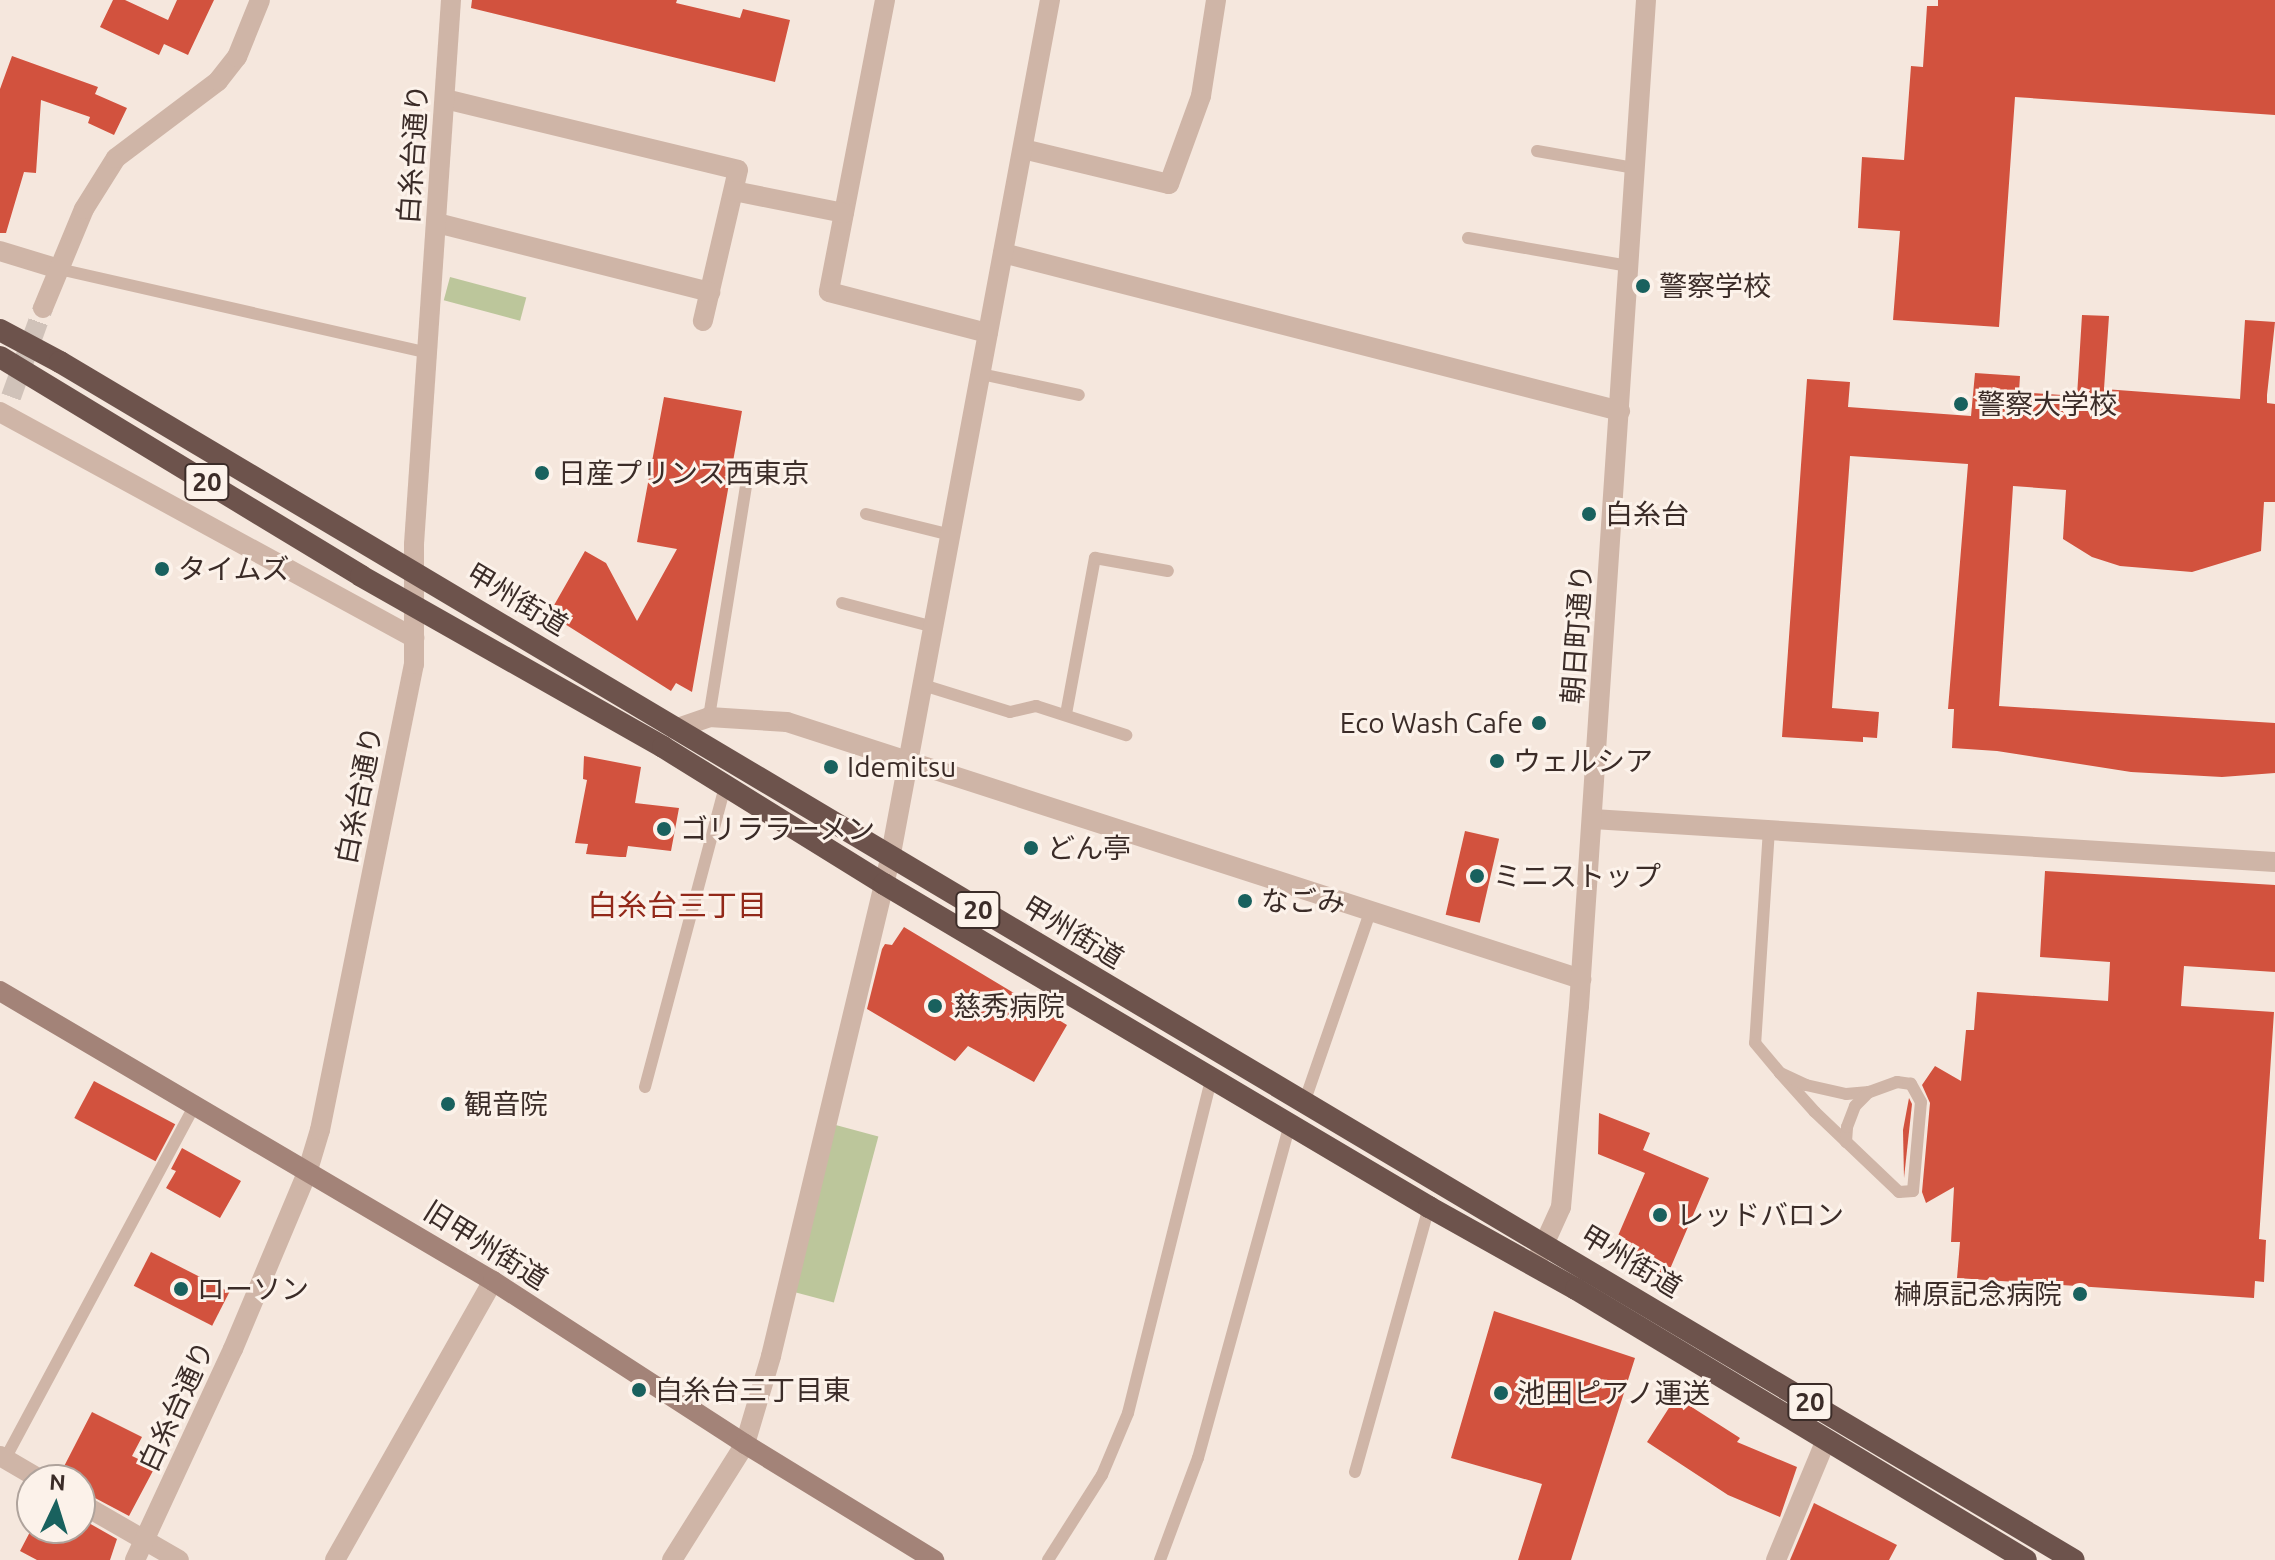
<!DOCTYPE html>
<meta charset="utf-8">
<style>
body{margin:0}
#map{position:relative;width:2275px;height:1560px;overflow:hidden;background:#f5e7dd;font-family:Ubuntu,"Noto Sans JP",sans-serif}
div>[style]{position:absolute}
.green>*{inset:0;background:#bcc69b;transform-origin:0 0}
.building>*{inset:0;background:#d2523e;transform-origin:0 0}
.minor-tunnel>*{height:20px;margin-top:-10px;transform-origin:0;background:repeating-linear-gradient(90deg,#d0c2b9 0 20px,transparent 0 30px)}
.service>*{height:12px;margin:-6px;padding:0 6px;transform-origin:6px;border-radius:6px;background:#cfb5a7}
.minor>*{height:20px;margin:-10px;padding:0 10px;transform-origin:10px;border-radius:10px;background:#cfb5a7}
.tertiary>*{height:20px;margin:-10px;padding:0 10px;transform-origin:10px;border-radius:10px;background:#cfb5a7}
.secondary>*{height:20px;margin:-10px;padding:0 10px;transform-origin:10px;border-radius:10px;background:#a38378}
.trunk>*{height:22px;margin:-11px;padding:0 11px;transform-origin:11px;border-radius:11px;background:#6d534c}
.dots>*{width:22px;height:22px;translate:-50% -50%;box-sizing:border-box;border:4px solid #fcf2ea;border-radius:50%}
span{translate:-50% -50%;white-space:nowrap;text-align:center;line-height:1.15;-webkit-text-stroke:6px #fcf2ea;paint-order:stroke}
.shield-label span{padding:2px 6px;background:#fcf2ea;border:2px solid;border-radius:6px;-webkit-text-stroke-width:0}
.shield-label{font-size:26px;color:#3b2c28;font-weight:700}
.street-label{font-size:28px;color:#3b2c28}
.poi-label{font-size:28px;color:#3b2c28}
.left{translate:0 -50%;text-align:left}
.right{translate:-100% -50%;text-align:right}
.neighbourhood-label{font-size:30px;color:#922819}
.north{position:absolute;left:16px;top:1464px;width:80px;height:80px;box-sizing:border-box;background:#fcf2ea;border:2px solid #afa39c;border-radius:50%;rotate:4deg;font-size:22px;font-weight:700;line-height:32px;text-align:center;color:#3b2c28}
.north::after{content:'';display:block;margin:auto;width:28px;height:36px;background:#19615e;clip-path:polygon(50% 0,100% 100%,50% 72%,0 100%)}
</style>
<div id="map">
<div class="green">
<div style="left:450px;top:277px;width:79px;height:24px;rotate:15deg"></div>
<div style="left:832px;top:1124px;width:48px;height:172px;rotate:15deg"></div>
</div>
<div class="building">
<div style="clip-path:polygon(113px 0,125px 0,168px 20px,177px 0,214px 0,188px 55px,164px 44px,159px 55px,100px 27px)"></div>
<div style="clip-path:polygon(472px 0,677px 0,676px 3px,740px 18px,743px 9px,790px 20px,775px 82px,471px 8px)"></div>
<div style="clip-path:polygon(1938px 0,2275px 0,2275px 115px,2015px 97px,1999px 327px,1893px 320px,1900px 231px,1858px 228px,1862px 157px,1904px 160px,1911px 66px,1923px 67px,1927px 6px,1938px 6px)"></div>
<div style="clip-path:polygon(12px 56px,98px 87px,95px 94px,127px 108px,114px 135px,88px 123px,90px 117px,41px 100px,36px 173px,24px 172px,6px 233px,0 233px,0 89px)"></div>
<div style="clip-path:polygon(2082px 315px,2109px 316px,2104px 389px,2240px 399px,2245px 320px,2275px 322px,2267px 395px,2267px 403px,2275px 404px,2275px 502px,2264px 502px,2261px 551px,2192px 572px,2120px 566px,2092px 557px,2063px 539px,2066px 490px,2013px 486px,1999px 706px,2275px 723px,2275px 773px,2222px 777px,2131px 772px,1997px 751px,1952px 748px,1954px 709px,1948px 709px,1968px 464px,1850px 456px,1832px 708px,1879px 712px,1877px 738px,1863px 737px,1863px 742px,1782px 737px,1807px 379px,1850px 382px,1848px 407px,1971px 416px,1975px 373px,2020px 376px,2019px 392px,2077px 396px)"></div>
<div style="clip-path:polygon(664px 397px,742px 411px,692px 692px,676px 683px,671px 691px,549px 614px,585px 551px,606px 563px,637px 621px,677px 549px,637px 542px)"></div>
<div style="clip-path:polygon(584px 756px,641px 767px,635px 803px,679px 808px,671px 851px,628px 846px,626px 857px,620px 857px,586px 854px,588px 844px,575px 843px,587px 780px,583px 779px)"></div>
<div style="left:1465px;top:831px;width:35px;height:86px;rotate:13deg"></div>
<div style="clip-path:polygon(2045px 871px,2275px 885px,2275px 972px,2184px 966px,2181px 1006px,2274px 1012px,2259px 1239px,2266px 1240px,2264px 1282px,2255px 1281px,2254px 1298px,1957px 1278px,1960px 1242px,1951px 1242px,1954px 1187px,1926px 1203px,1922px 1192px,1930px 1103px,1922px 1085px,1935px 1066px,1961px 1081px,1966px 1030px,1974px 1030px,1977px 992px,2108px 1001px,2110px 962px,2040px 957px)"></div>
<div style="clip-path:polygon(904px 927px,1067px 1025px,1034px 1082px,968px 1046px,955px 1061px,867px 1009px,882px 949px,885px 944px,892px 945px)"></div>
<div style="left:94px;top:1081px;width:92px;height:42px;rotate:28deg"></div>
<div style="clip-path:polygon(1909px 1098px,1912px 1104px,1904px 1178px,1903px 1130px)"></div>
<div style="clip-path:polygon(1599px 1113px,1650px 1133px,1643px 1150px,1709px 1178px,1667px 1276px,1611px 1252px,1645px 1173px,1598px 1154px)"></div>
<div style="clip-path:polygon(182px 1148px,241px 1181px,220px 1218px,166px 1188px,176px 1171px,171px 1169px)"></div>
<div style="left:151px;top:1252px;width:88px;height:38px;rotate:27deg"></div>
<div style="clip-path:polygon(1494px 1311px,1635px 1358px,1571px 1560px,1518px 1560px,1542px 1484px,1451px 1458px)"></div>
<div style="clip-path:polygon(1676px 1397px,1740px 1438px,1737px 1442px,1797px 1467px,1780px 1517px,1728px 1495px,1647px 1442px)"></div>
<div style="clip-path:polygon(92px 1412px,142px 1437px,132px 1456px,155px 1467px,129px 1516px,80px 1490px,80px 1480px,57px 1480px)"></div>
<div style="clip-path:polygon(1814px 1503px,1897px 1545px,1889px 1560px,1790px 1560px)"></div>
<div style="clip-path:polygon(80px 1518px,117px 1539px,110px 1560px,37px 1560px,20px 1551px,32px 1528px,80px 1528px)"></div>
</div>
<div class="minor-tunnel">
<div style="left:11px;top:397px;width:95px;rotate:-70.2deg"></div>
</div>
<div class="service">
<div style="left:1537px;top:151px;width:98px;rotate:9.9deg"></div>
<div style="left:1468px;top:238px;width:163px;rotate:9.9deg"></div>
<div style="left:59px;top:269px;width:378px;rotate:12.8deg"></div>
<div style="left:981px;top:374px;width:100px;rotate:12.1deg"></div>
<div style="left:866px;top:514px;width:88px;rotate:13.9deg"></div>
<div style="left:842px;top:603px;width:95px;rotate:14.6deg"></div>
<div style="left:923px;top:685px;width:91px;rotate:17.2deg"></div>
<div style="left:1010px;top:712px;width:27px;rotate:-13deg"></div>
<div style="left:1036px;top:706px;width:95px;rotate:17.9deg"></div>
<div style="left:1066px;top:714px;width:159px;rotate:-79.5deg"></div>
<div style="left:1095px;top:558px;width:74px;rotate:10.1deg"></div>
<div style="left:709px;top:717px;width:254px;rotate:-80.9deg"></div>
<div style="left:1769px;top:829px;width:214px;rotate:93.7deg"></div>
<div style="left:1755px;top:1043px;width:39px;rotate:50deg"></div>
<div style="left:1780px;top:1073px;width:52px;rotate:48.1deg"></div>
<div style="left:1815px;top:1112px;width:116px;rotate:43.6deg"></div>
<div style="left:1899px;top:1192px;width:14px;rotate:-4deg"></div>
<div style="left:1913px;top:1191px;width:89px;rotate:-84.9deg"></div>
<div style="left:1921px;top:1102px;width:21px;rotate:-119deg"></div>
<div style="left:1911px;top:1084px;width:14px;rotate:-172deg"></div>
<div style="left:1897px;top:1082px;width:30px;rotate:160deg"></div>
<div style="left:1869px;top:1092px;width:23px;rotate:175deg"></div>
<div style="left:1846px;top:1094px;width:41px;rotate:-167.3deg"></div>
<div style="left:1806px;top:1085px;width:29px;rotate:-155deg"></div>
<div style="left:645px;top:1087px;width:311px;rotate:-75.1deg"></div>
<div style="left:1304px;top:1103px;width:205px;rotate:-70.9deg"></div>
<div style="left:1846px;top:1142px;width:15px;rotate:-86deg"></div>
<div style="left:1847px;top:1127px;width:22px;rotate:-69deg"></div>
<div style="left:1855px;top:1106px;width:20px;rotate:-45deg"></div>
<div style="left:5px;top:1459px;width:402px;rotate:-61.8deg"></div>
<div style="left:1355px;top:1472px;width:275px;rotate:-74.4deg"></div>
<div style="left:1048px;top:1560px;width:101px;rotate:-57.6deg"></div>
<div style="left:1102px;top:1475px;width:67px;rotate:-67.2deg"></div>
<div style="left:1128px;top:1413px;width:347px;rotate:-76deg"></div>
<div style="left:1160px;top:1560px;width:109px;rotate:-69.6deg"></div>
<div style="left:1198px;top:1458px;width:347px;rotate:-74.6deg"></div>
</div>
<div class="minor">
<div style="left:885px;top:0;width:297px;rotate:100.9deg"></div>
<div style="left:829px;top:292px;width:164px;rotate:14.5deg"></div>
<div style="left:445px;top:99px;width:301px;rotate:13.6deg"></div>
<div style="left:738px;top:170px;width:155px;rotate:103.1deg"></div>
<div style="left:1023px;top:149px;width:150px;rotate:13.5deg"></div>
<div style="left:1169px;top:184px;width:94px;rotate:-70deg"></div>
<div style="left:1201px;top:96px;width:97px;rotate:-81.1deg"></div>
<div style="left:734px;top:191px;width:112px;rotate:11.3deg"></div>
<div style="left:437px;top:223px;width:282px;rotate:14.2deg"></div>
<div style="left:0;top:251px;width:62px;rotate:17deg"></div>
<div style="left:1003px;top:253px;width:637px;rotate:14.36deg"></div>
<div style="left:43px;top:308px;width:107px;rotate:-67.5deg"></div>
<div style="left:84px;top:209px;width:60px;rotate:-57.9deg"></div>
<div style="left:116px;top:158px;width:128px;rotate:-37deg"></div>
<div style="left:218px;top:81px;width:31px;rotate:-52deg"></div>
<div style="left:237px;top:57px;width:61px;rotate:-68deg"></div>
<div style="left:0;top:412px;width:472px;rotate:28.6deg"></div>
<div style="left:675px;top:729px;width:36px;rotate:-19deg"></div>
<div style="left:709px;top:717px;width:78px;rotate:3.7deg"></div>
<div style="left:787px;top:722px;width:835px;rotate:17.94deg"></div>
<div style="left:0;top:1456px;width:48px;rotate:30.3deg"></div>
<div style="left:80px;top:1503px;width:114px;rotate:29.9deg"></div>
<div style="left:335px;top:1560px;width:321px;rotate:-60.5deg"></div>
<div style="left:672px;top:1560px;width:137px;rotate:-57.8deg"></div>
<div style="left:745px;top:1444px;width:92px;rotate:-73.5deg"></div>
<div style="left:771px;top:1356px;width:511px;rotate:-76.53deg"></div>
<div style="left:890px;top:859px;width:874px;rotate:-79.45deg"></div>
<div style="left:1776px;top:1560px;width:128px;rotate:-67.4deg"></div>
</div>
<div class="tertiary">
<div style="left:1593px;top:819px;width:683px;rotate:3.61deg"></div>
<div style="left:1537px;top:1260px;width:58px;rotate:-65.6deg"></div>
<div style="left:1561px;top:1207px;width:202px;rotate:-84.9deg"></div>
<div style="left:1579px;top:1006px;width:1008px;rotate:-86.19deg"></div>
<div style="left:135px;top:1560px;width:233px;rotate:-65.1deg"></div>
<div style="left:233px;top:1349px;width:191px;rotate:-67.2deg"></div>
<div style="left:307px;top:1173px;width:45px;rotate:-73.2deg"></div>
<div style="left:320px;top:1130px;width:475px;rotate:-78.6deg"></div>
<div style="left:414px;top:664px;width:120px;rotate:-90deg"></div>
<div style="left:414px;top:544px;width:545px;rotate:-86.11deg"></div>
</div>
<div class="secondary">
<div style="left:0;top:991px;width:572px;rotate:30.47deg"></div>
<div style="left:493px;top:1281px;width:300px;rotate:32.9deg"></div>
<div style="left:745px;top:1444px;width:222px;rotate:31.5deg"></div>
</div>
<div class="trunk">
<div style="left:0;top:330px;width:68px;rotate:28.1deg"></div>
<div style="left:60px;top:362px;width:2343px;rotate:30.75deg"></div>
<div style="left:0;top:357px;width:422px;rotate:31.2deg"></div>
<div style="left:361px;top:576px;width:347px;rotate:29.5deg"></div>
<div style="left:663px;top:747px;width:260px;rotate:31.8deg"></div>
<div style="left:884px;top:884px;width:634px;rotate:30.65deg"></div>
<div style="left:1429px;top:1207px;width:168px;rotate:29.2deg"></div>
<div style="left:1576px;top:1289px;width:525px;rotate:31.06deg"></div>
</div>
<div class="dots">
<div style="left:1643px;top:286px;background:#19615e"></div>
<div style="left:1961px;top:404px;background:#19615e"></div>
<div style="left:542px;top:473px;background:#19615e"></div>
<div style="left:1589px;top:514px;background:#19615e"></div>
<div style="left:162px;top:569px;background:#19615e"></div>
<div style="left:1539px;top:723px;background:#19615e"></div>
<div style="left:1497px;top:761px;background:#19615e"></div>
<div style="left:831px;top:767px;background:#19615e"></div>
<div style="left:664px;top:829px;background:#19615e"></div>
<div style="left:1031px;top:848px;background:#19615e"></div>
<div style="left:1477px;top:876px;background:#19615e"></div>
<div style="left:1245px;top:901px;background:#19615e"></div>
<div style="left:935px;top:1006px;background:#19615e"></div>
<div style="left:448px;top:1104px;background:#19615e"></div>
<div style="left:1660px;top:1215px;background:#19615e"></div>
<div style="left:181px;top:1289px;background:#19615e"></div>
<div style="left:2080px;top:1294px;background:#19615e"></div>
<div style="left:639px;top:1390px;background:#19615e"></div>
<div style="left:1501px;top:1393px;background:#19615e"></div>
</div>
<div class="shield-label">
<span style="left:207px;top:482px">20</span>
<span style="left:978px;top:910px">20</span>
<span style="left:1810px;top:1402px">20</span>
</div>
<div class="street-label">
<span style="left:413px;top:154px;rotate:-86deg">白糸台通り</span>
<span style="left:517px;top:599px;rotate:31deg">甲州街道</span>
<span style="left:1577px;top:634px;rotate:-86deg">朝日町通り</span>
<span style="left:359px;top:795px;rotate:-79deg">白糸台通り</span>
<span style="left:1073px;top:932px;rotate:31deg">甲州街道</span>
<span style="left:486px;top:1245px;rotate:32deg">旧甲州街道</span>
<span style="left:1631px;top:1261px;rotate:31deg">甲州街道</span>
<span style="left:176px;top:1406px;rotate:-65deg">白糸台通り</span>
</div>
<div class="poi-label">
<span class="left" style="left:1659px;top:286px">警察学校</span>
<span class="left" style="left:1977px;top:404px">警察大学校</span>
<span class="left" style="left:558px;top:473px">日産プリンス西東京</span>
<span class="left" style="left:1605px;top:514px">白糸台</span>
<span class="left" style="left:178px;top:569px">タイムズ</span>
<span class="right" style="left:1523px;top:723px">Eco Wash Cafe</span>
<span class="left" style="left:1513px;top:761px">ウェルシア</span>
<span class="left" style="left:847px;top:767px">Idemitsu</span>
<span class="left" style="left:680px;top:829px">ゴリララーメン</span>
<span class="left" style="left:1047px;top:848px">どん亭</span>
<span class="left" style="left:1493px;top:876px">ミニストップ</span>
<span class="left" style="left:1261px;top:901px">なごみ</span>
<span class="left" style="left:953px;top:1006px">慈秀病院</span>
<span class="left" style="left:464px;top:1104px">観音院</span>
<span class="left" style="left:1676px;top:1215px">レッドバロン</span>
<span class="left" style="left:197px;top:1289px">ローソン</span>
<span class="right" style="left:2062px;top:1294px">榊原記念病院</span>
<span class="left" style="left:655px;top:1390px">白糸台三丁目東</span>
<span class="left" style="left:1517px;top:1393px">池田ピアノ運送</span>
</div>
<div class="neighbourhood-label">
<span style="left:677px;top:905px">白糸台三丁目</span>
</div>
<div class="north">N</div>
</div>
